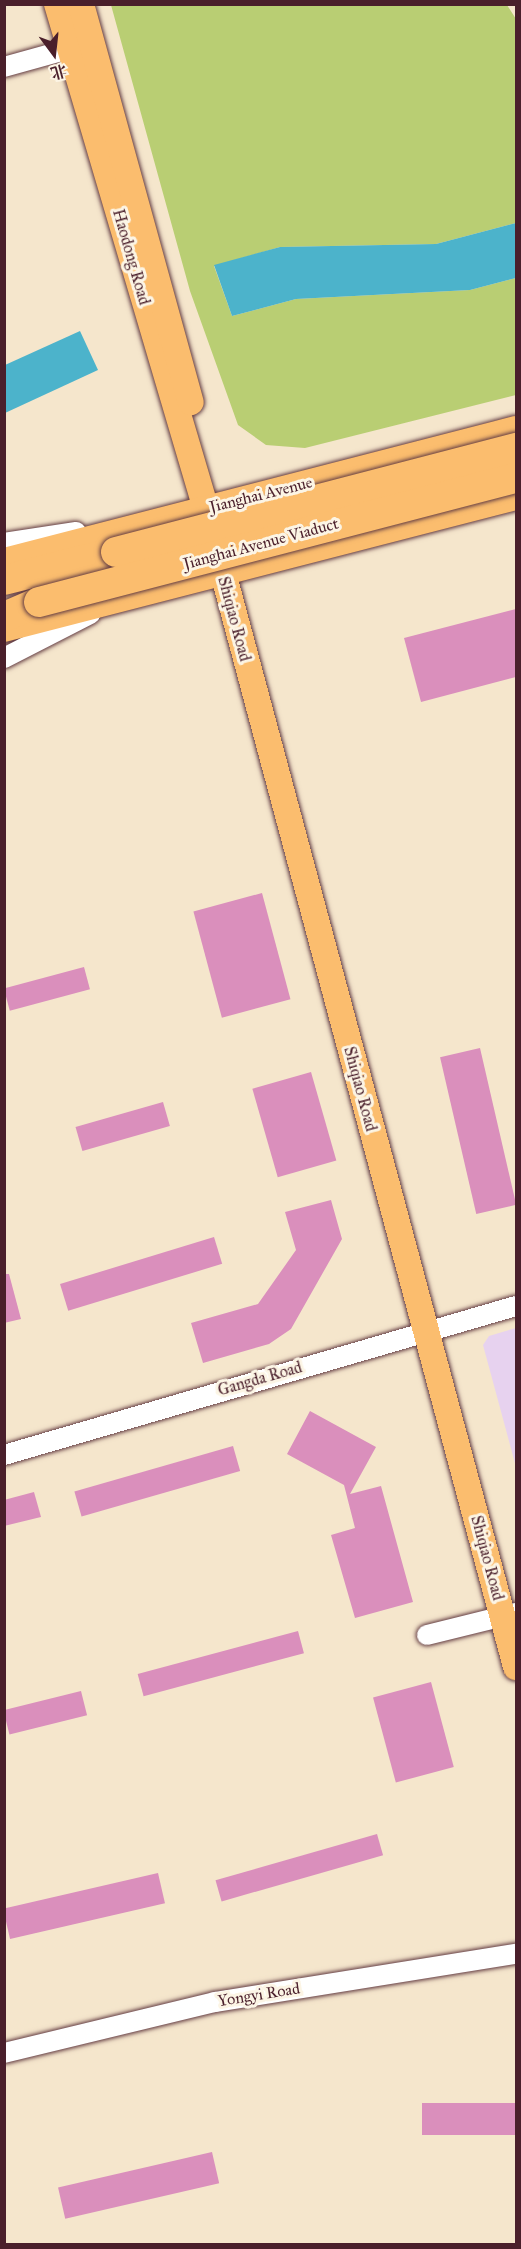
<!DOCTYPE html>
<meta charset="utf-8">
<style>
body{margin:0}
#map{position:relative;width:521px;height:2249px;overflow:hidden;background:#f5e6cc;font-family:"IM FELL Great Primer","Noto Serif SC",serif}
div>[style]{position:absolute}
.built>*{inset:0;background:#e7d2ef}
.green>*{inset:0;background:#b9ce73}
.water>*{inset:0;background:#4cb3cb}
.building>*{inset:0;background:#da8fbc;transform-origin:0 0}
.roads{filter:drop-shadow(0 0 2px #643d43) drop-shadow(0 0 2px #643d43)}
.minor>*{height:20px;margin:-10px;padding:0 10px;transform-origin:10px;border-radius:10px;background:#fff}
.major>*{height:26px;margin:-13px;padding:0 13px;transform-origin:13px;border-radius:13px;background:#fbbd6e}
.highway>*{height:30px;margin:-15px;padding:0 15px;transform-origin:15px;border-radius:15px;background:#fbbd6e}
.bridges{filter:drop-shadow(0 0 2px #643d43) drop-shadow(0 0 2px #643d43)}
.highway-bridge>*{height:30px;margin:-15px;padding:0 15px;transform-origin:15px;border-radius:15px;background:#fbbd6e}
span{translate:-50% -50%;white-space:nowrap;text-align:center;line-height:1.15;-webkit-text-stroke:6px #fcf5e5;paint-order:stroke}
.street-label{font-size:16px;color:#4a1f2b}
.frame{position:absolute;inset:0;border:6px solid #4a1f2b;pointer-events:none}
.north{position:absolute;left:24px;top:24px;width:60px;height:60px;-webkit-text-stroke:4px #fcf5e5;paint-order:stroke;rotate:165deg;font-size:16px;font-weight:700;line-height:24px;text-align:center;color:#4a1f2b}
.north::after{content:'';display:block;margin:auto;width:21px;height:27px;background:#4a1f2b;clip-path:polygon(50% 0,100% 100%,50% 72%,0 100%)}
</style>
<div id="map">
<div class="built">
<div style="clip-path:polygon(516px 1328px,516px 1467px,483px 1345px,489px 1336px)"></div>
</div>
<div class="green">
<div style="clip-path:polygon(111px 5px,507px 5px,516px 19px,516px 223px,436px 244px,280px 247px,214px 266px,232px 316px,296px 299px,470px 290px,516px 278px,516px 395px,305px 448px,266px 445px,238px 425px,190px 291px)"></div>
</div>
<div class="water">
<div style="clip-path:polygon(516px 223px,516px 278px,470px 290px,296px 299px,232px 316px,214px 265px,280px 247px,436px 244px)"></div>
<div style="clip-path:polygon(80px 331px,98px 370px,5px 413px,5px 365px)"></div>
</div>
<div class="building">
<div style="clip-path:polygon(516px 609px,516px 677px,421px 702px,404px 638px)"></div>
<div style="left:262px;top:893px;width:110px;height:71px;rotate:75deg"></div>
<div style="left:84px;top:967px;width:23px;height:83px;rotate:75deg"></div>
<div style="left:480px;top:1048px;width:161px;height:41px;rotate:77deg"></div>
<div style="left:311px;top:1072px;width:92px;height:61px;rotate:74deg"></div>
<div style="left:163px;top:1102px;width:25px;height:91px;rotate:74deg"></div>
<div style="clip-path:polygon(331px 1200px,342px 1239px,291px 1329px,269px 1344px,203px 1363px,191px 1323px,258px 1304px,296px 1250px,285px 1212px)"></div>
<div style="left:214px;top:1237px;width:28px;height:161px;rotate:73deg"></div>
<div style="clip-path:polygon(4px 1274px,9px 1274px,21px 1319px,4px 1323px)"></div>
<div style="clip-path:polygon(310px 1411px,376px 1447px,350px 1494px,381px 1486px,413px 1602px,355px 1618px,331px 1535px,355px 1528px,344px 1485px,287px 1454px)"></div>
<div style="left:233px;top:1446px;width:26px;height:165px;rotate:74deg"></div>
<div style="clip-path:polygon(34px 1492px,41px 1517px,4px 1526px,4px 1500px)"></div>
<div style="left:298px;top:1631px;width:23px;height:166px;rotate:75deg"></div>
<div style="left:431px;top:1682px;width:88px;height:60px;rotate:75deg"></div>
<div style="left:81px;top:1691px;width:25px;height:80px;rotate:76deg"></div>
<div style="left:377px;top:1834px;width:22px;height:168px;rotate:74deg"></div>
<div style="left:158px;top:1873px;width:31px;height:159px;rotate:77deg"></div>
<div style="left:516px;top:2103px;width:32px;height:94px;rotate:90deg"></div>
<div style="left:212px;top:2152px;width:32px;height:158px;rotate:77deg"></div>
</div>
<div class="roads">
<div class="minor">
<div style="left:4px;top:67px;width:67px;rotate:-15.5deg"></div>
<div style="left:4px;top:543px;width:73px;rotate:-8.7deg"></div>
<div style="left:4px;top:658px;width:97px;rotate:-27.1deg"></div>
<div style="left:4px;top:1455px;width:533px;rotate:-16.23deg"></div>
<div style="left:427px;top:1635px;width:92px;rotate:-13.9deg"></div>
<div style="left:4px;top:2053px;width:217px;rotate:-13.6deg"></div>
<div style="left:215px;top:2002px;width:305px;rotate:-9.1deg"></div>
</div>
<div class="major">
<div style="left:57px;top:4px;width:527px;rotate:73.56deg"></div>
<div style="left:206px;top:509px;width:1199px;rotate:75.01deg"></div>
<div style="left:81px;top:4px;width:413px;rotate:74.6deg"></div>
<div style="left:4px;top:561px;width:529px;rotate:-14.46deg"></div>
<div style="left:4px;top:629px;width:529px;rotate:-14.46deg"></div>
</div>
<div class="highway">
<div style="left:4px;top:580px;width:115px;rotate:-14deg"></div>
<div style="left:4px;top:617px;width:38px;rotate:-23deg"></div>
</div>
</div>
<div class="bridges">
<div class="highway-bridge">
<div style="left:116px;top:552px;width:413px;rotate:-14.6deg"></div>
<div style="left:39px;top:602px;width:493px;rotate:-14.6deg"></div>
</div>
</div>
<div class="street-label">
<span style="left:131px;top:257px;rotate:74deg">Haodong Road</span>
<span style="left:261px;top:495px;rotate:-14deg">Jianghai Avenue</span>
<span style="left:261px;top:544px;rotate:-15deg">Jianghai Avenue Viaduct</span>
<span style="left:234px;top:619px;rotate:75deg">Shiqiao Road</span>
<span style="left:360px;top:1089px;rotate:75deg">Shiqiao Road</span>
<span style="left:260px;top:1379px;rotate:-16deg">Gangda Road</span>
<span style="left:487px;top:1558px;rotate:75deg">Shiqiao Road</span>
<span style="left:259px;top:1995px;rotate:-9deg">Yongyi Road</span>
</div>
<div class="frame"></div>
<div class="north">北</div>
</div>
